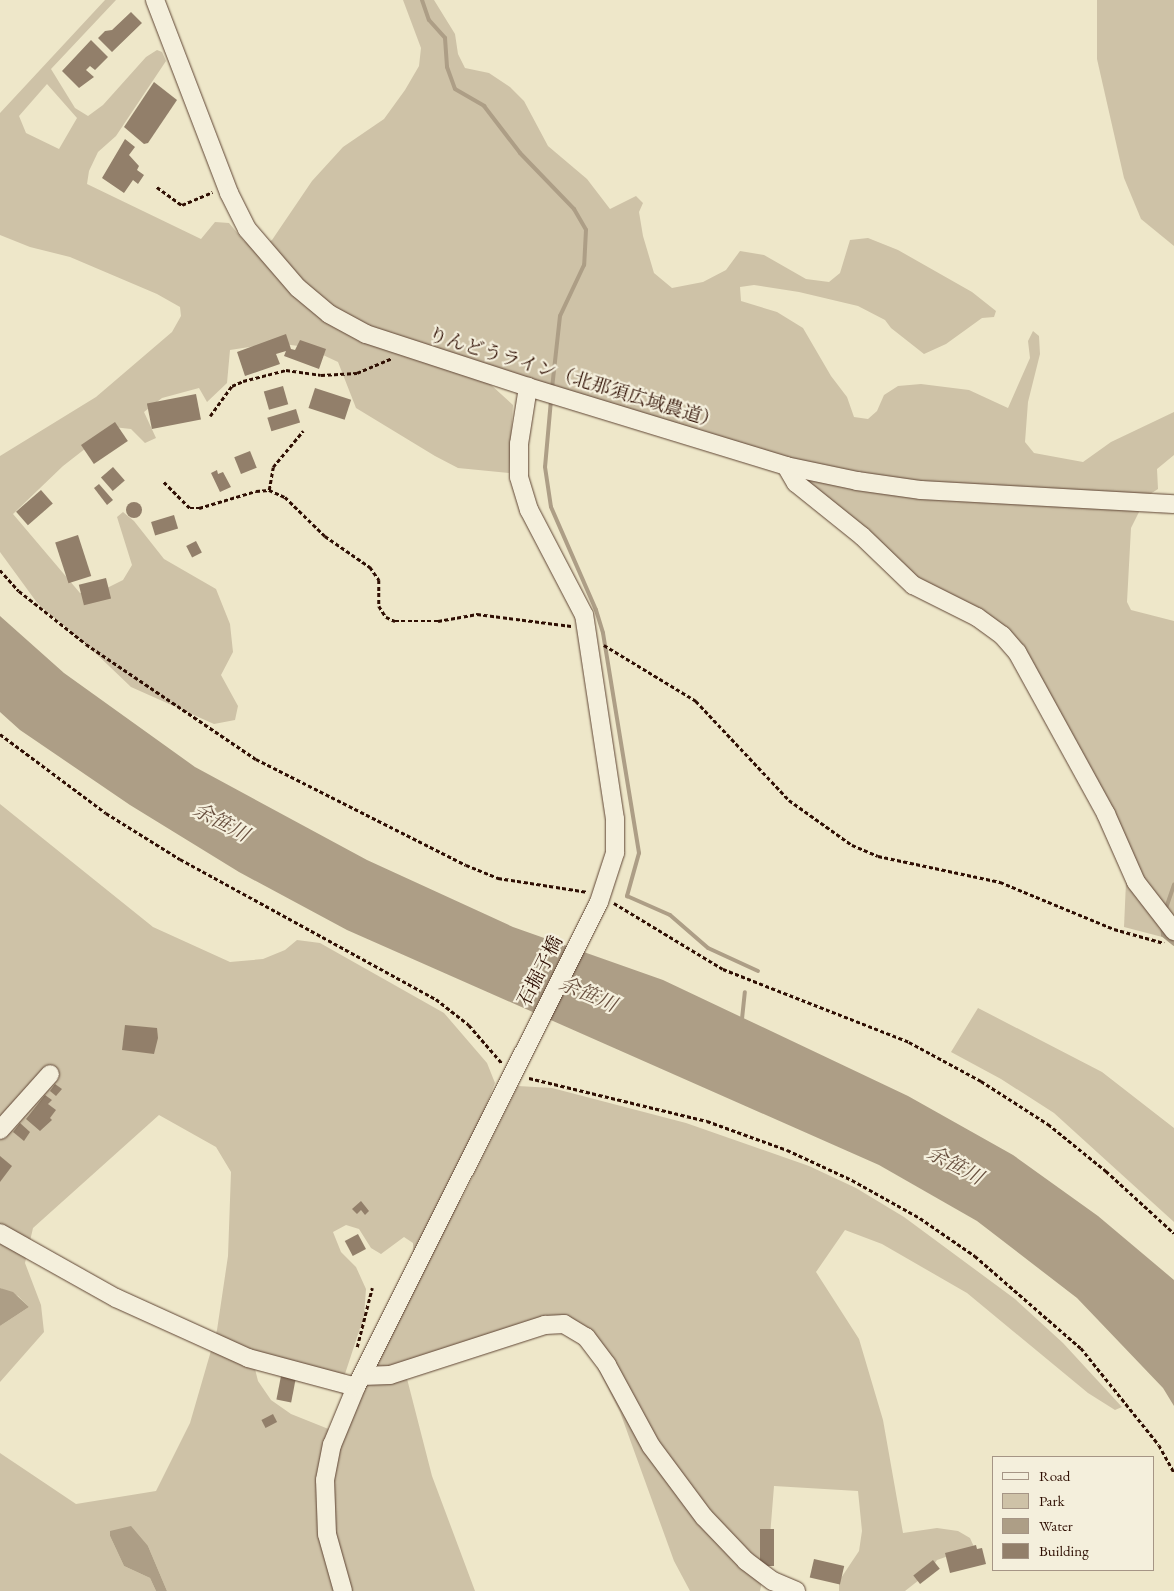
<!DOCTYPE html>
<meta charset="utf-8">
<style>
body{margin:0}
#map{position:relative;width:1174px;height:1591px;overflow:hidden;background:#eee7c9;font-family:"EB Garamond","Noto Serif JP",serif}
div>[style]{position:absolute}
.green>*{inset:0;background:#cec2a7}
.water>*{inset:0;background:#ad9e86}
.stream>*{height:4px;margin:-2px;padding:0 2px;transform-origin:2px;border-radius:2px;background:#ad9e86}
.building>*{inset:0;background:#927f6a;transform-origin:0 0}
.round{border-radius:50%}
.path>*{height:2.5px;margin-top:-1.25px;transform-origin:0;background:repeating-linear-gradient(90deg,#2f0f03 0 4px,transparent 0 6.5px)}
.roads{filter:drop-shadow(0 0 1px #5f4534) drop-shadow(0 0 1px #5f4534)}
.minor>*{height:18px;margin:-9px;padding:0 9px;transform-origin:9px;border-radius:9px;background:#f4efdc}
span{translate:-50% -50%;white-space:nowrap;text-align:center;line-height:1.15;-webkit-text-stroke:4.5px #f4efdc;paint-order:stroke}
.street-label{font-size:19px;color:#2f0f03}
.water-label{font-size:20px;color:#684f3e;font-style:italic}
.legend{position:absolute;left:992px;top:1456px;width:162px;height:115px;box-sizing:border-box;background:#f4efdc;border:1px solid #a59585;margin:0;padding:6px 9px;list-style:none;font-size:15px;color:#2f0f03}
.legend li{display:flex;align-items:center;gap:10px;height:25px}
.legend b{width:25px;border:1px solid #a59585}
</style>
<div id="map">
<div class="green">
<div style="clip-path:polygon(evenodd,105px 0,116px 0,51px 69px,75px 108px,88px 116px,103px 105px,146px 57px,157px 50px,162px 52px,166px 61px,116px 136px,98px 152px,89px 171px,87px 184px,201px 239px,215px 222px,229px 223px,244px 241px,257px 249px,272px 240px,312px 181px,343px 147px,384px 119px,405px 90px,419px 66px,421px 48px,403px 0,434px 0,455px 34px,458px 54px,465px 68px,489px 73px,510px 87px,524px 101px,548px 146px,587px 179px,610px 209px,636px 196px,643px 203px,639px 212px,643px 236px,654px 273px,672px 288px,703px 282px,726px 270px,740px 251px,764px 255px,806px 279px,829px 282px,840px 273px,850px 240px,868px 238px,898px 250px,972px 292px,996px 311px,994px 317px,982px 318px,946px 344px,924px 354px,891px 328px,885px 320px,858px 306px,799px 292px,754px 285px,740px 287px,741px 301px,777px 312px,803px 328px,831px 376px,847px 397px,854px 417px,868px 419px,877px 411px,884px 395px,898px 386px,921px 384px,969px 390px,1008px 408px,1030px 358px,1028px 341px,1033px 331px,1039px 336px,1040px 354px,1028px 402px,1025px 442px,1034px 453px,1083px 462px,1111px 442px,1174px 412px,1174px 455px,1157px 469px,1158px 489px,1147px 496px,1131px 528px,1127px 602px,1131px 610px,1174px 621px,1174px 928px,1000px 639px,908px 584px,777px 460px,490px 384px,513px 405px,509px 473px,458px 468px,435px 456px,356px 408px,338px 362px,306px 347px,276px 343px,230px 350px,227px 383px,207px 402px,199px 388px,162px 398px,144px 412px,156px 438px,145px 443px,131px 429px,113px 427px,63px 466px,13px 514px,80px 593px,101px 591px,123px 580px,132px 565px,117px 517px,123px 512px,134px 521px,164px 559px,216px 589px,230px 624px,233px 652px,221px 675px,238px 706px,235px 720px,214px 724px,131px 687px,86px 644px,38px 604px,0 552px,0 456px,96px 397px,172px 332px,181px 316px,180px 307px,157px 294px,70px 257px,30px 247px,0 235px,0 113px,105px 0,47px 84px,77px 118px,59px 149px,26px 133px,19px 116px,47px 84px)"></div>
<div style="clip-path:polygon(1097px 0,1174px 0,1174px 246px,1141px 219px,1124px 178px,1097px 59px)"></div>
<div style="clip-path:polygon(evenodd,0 804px,153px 927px,230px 962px,263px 959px,285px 950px,297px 940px,320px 943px,444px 1013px,487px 1063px,495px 1083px,466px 1157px,445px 1197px,461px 1200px,518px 1086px,552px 1088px,686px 1123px,809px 1166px,856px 1188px,904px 1217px,1015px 1299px,1063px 1343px,1122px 1407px,1115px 1410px,1088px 1393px,967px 1293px,882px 1244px,845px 1230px,816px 1272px,859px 1339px,883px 1420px,903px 1533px,937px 1528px,958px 1531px,970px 1538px,974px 1547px,937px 1560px,928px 1573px,905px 1591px,839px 1591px,839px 1581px,859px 1551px,862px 1531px,858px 1491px,774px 1486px,769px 1549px,760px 1591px,690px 1591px,674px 1561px,620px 1412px,591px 1355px,559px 1318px,404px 1367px,432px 1476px,475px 1591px,167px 1591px,148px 1546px,110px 1536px,124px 1566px,150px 1578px,156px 1591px,0 1591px,0 1453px,76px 1504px,156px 1491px,190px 1423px,217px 1330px,228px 1256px,231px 1172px,216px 1147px,159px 1115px,33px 1228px,25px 1263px,41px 1305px,44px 1332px,0 1382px,0 1326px,29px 1307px,18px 1296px,0 1288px,0 804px,346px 1225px,359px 1229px,371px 1248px,381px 1254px,404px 1237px,413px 1243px,414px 1280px,341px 1434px,291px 1414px,271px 1400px,258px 1381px,255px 1369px,259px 1358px,343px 1380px,364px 1316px,366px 1289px,356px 1267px,341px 1252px,333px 1232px,346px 1225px)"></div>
<div style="clip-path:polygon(1126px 882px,1170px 935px,1170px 939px,1124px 927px)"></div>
<div style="clip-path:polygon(978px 1008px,1102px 1072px,1174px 1128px,1174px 1222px,1054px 1113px,1001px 1079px,951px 1052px)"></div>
</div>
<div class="water">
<div style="clip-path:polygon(0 616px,64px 673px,195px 767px,367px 860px,513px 927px,663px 980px,908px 1096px,1013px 1155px,1098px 1216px,1174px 1280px,1174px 1406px,1163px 1388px,1077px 1298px,977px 1221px,879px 1165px,347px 930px,239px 872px,130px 805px,20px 730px,0 712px)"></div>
<div style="clip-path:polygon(0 1288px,13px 1292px,29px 1307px,0 1326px)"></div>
<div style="clip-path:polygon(131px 1526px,148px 1546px,167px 1591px,156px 1591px,150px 1578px,124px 1566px,110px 1536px,110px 1531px)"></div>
</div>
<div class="stream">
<div style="left:422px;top:0;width:21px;rotate:71deg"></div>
<div style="left:429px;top:20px;width:24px;rotate:48deg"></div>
<div style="left:445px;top:38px;width:29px;rotate:86deg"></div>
<div style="left:447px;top:67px;width:23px;rotate:70deg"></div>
<div style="left:455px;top:89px;width:34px;rotate:30deg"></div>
<div style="left:484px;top:106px;width:59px;rotate:52.5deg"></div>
<div style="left:520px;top:153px;width:78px;rotate:46deg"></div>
<div style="left:574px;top:209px;width:24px;rotate:60deg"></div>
<div style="left:586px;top:230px;width:35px;rotate:93deg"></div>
<div style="left:584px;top:265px;width:56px;rotate:115.2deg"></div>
<div style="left:560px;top:316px;width:72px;rotate:96.3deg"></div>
<div style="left:551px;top:400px;width:67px;rotate:95.1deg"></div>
<div style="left:545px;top:467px;width:40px;rotate:81.5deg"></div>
<div style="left:551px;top:507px;width:112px;rotate:66.4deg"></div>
<div style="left:596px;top:610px;width:24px;rotate:73deg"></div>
<div style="left:603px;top:633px;width:223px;rotate:80.7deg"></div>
<div style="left:639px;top:853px;width:45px;rotate:105.6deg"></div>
<div style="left:627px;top:896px;width:47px;rotate:23.8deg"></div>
<div style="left:670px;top:915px;width:50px;rotate:41deg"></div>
<div style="left:708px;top:948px;width:55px;rotate:24.7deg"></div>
<div style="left:1165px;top:911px;width:28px;rotate:-71deg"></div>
<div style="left:1162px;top:925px;width:10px;rotate:84deg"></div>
<div style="left:1163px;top:935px;width:14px;rotate:39deg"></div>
<div style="left:742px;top:1019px;width:27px;rotate:-84deg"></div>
</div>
<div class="building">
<div style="clip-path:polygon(131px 12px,142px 23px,112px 52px,98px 38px,105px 31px,112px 30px)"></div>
<div style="clip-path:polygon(91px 40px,108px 57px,95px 70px,90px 66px,86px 70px,94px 77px,79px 88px,62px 71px)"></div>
<div style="clip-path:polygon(154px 82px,177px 100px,148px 143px,144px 144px,124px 127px)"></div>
<div style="clip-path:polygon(125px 139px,135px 147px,129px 155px,139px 166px,137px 170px,144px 175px,138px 184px,133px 180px,124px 193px,102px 178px)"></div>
<div style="clip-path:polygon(286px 334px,291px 349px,295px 350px,300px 340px,326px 349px,319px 369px,284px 356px,286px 351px,276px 354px,280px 364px,245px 376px,237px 352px)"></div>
<div style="left:283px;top:386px;width:19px;height:20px;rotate:74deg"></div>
<div style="left:315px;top:388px;width:38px;height:21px;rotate:18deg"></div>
<div style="left:196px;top:394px;width:26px;height:50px;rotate:79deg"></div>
<div style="left:296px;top:409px;width:14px;height:30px;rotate:73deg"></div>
<div style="left:115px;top:422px;width:23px;height:41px;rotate:56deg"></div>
<div style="left:250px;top:451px;width:18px;height:17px;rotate:68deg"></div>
<div style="left:113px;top:467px;width:18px;height:16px;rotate:49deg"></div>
<div style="clip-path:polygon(217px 470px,218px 474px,223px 472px,231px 487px,220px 492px,211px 473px)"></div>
<div style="clip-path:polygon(99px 484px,113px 500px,107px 505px,94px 488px)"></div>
<div style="left:41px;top:490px;width:18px;height:33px;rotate:49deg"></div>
<div class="round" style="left:126px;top:502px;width:16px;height:16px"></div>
<div style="left:174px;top:515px;width:14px;height:24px;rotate:73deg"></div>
<div style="left:78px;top:535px;width:43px;height:24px;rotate:72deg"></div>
<div style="left:196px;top:541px;width:13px;height:11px;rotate:63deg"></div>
<div style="left:106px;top:578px;width:21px;height:28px;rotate:76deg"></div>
<div style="clip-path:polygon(125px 1025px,157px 1028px,158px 1038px,154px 1054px,122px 1050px)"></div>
<div style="clip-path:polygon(55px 1084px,62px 1089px,56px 1096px,50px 1091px)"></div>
<div style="clip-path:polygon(45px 1095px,52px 1100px,48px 1104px,56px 1110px,50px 1118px,52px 1120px,40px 1131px,26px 1119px)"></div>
<div style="clip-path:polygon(20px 1123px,30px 1132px,24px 1141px,13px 1132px)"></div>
<div style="clip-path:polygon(0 1156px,12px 1166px,0 1182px)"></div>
<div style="clip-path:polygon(361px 1201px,369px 1211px,365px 1215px,361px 1210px,357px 1214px,352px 1209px)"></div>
<div style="left:358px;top:1234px;width:17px;height:15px;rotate:62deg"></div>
<div style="left:281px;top:1376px;width:15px;height:24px;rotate:11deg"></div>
<div style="left:273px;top:1414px;width:9px;height:13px;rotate:63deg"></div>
<div style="left:760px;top:1529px;width:14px;height:37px"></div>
<div style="clip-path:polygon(976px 1545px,977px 1549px,982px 1548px,986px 1564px,950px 1573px,945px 1553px)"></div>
<div style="left:814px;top:1559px;width:31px;height:19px;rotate:13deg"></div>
<div style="left:933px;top:1560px;width:11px;height:25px;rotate:52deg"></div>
</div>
<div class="path">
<div style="left:157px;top:187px;width:31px;rotate:36deg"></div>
<div style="left:182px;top:205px;width:33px;rotate:-23deg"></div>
<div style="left:210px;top:416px;width:37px;rotate:-54deg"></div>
<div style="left:232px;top:386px;width:12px;rotate:-24deg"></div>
<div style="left:243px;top:381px;width:44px;rotate:-14.3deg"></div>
<div style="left:286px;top:370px;width:35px;rotate:8deg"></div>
<div style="left:321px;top:375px;width:36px;rotate:-3deg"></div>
<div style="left:357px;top:373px;width:38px;rotate:-23deg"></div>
<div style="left:164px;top:482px;width:37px;rotate:45deg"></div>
<div style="left:190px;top:508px;width:9px"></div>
<div style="left:199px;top:508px;width:59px;rotate:-16.6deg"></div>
<div style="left:256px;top:491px;width:13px;rotate:-4deg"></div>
<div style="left:269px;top:490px;width:17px;rotate:24deg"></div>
<div style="left:285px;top:497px;width:56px;rotate:44.3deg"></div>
<div style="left:325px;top:536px;width:55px;rotate:34.6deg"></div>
<div style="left:370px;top:567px;width:16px;rotate:55deg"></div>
<div style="left:379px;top:580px;width:26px;rotate:90deg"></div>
<div style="left:379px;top:606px;width:13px;rotate:58deg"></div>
<div style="left:386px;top:617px;width:10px;rotate:24deg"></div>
<div style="left:395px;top:621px;width:43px"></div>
<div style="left:438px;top:621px;width:40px;rotate:-10deg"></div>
<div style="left:477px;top:614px;width:95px;rotate:7.3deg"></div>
<div style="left:269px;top:490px;width:23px;rotate:-80deg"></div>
<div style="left:273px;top:467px;width:47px;rotate:-50.2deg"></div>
<div style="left:0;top:570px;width:28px;rotate:48deg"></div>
<div style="left:19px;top:591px;width:85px;rotate:38.3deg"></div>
<div style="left:86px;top:644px;width:205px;rotate:34.1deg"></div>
<div style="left:256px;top:759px;width:235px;rotate:26.8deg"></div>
<div style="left:466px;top:865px;width:35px;rotate:22deg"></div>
<div style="left:498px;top:878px;width:91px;rotate:8.8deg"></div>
<div style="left:604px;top:645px;width:108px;rotate:31.3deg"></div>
<div style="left:696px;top:701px;width:136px;rotate:46.8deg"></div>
<div style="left:789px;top:800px;width:77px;rotate:35.5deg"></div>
<div style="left:852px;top:845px;width:28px;rotate:23deg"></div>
<div style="left:878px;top:856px;width:125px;rotate:12deg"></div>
<div style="left:1000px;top:882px;width:123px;rotate:22.4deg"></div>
<div style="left:1114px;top:929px;width:52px;rotate:15.6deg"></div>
<div style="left:0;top:734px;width:132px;rotate:36.7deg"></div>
<div style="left:106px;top:813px;width:87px;rotate:31.9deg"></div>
<div style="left:180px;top:859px;width:292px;rotate:28.7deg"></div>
<div style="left:436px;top:999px;width:42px;rotate:38.2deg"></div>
<div style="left:469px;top:1025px;width:50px;rotate:49deg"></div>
<div style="left:614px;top:903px;width:127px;rotate:31.2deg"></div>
<div style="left:723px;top:969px;width:200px;rotate:21.4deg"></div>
<div style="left:909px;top:1042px;width:82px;rotate:28.4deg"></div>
<div style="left:981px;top:1081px;width:80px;rotate:32.7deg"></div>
<div style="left:1048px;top:1124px;width:75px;rotate:39deg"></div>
<div style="left:1106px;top:1171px;width:92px;rotate:42.4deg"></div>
<div style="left:529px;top:1078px;width:183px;rotate:13.6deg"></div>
<div style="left:707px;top:1121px;width:85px;rotate:19.9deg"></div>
<div style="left:787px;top:1150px;width:72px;rotate:24.8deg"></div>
<div style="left:852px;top:1180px;width:78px;rotate:29.2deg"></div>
<div style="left:920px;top:1218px;width:67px;rotate:34.6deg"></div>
<div style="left:975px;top:1256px;width:140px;rotate:41deg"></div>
<div style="left:1081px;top:1348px;width:124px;rotate:51.2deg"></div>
<div style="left:1159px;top:1445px;width:31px;rotate:61deg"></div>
<div style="left:357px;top:1347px;width:61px;rotate:-75.7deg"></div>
</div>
<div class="roads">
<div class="minor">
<div style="left:155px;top:0;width:207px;rotate:69deg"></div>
<div style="left:229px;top:193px;width:40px;rotate:63.4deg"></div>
<div style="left:247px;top:229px;width:78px;rotate:49.2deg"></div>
<div style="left:298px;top:288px;width:40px;rotate:40deg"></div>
<div style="left:329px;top:314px;width:42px;rotate:28.4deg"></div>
<div style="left:366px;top:334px;width:170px;rotate:18.1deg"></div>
<div style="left:528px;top:387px;width:270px;rotate:17deg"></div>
<div style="left:786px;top:466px;width:73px;rotate:11.9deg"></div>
<div style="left:857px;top:481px;width:65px;rotate:8deg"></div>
<div style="left:921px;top:490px;width:253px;rotate:3.2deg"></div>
<div style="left:786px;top:466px;width:20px;rotate:60deg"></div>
<div style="left:796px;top:483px;width:85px;rotate:38.8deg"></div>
<div style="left:862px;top:536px;width:71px;rotate:43.9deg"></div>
<div style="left:913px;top:585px;width:72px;rotate:26.6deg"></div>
<div style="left:977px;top:617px;width:31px;rotate:36deg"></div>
<div style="left:1002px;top:635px;width:23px;rotate:49deg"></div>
<div style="left:1017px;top:652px;width:185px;rotate:61.2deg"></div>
<div style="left:1106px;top:814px;width:74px;rotate:66.2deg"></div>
<div style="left:1136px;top:882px;width:62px;rotate:52.2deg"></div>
<div style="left:0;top:1130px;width:75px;rotate:-48.2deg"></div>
<div style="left:0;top:1233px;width:133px;rotate:29.3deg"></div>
<div style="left:116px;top:1298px;width:145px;rotate:24.4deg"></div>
<div style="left:248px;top:1358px;width:112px;rotate:15deg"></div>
<div style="left:362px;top:1376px;width:28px;rotate:-2deg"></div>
<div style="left:390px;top:1375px;width:163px;rotate:-17.9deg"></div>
<div style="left:545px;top:1325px;width:19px;rotate:-3deg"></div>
<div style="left:564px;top:1324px;width:26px;rotate:31deg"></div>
<div style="left:586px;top:1337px;width:35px;rotate:53deg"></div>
<div style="left:607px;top:1365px;width:92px;rotate:61.5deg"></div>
<div style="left:651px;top:1446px;width:89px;rotate:53.3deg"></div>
<div style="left:704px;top:1517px;width:61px;rotate:46.3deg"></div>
<div style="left:746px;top:1561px;width:34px;rotate:37deg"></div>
<div style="left:773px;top:1581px;width:25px;rotate:23deg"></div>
<div style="left:343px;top:1591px;width:59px;rotate:-105.7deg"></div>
<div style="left:327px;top:1534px;width:54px;rotate:-92.1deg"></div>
<div style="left:325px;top:1480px;width:36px;rotate:-79deg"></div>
<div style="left:332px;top:1445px;width:63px;rotate:-67.5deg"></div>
<div style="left:356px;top:1387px;width:542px;rotate:-63.39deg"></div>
<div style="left:599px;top:902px;width:52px;rotate:-71.9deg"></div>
<div style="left:615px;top:853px;width:34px;rotate:-90deg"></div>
<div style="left:615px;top:819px;width:206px;rotate:-98.6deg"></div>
<div style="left:584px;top:615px;width:119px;rotate:-117.6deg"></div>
<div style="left:529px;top:510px;width:34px;rotate:-107deg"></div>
<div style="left:519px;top:477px;width:33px;rotate:-90deg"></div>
<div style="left:519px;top:444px;width:58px;rotate:-81deg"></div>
</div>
</div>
<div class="street-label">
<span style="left:574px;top:378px;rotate:17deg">りんどうライン（北那須広域農道）</span>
<span style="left:540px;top:971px;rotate:-63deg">石掘子橋</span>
</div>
<div class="water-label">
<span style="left:221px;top:822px;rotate:28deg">余笹川</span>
<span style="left:588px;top:994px;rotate:23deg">余笹川</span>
<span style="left:955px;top:1165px;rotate:28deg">余笹川</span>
</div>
<ul class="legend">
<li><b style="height:6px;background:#f4efdc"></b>Road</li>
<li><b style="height:14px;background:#cec2a7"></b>Park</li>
<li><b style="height:14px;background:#ad9e86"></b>Water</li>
<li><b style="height:14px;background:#927f6a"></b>Building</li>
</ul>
</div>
